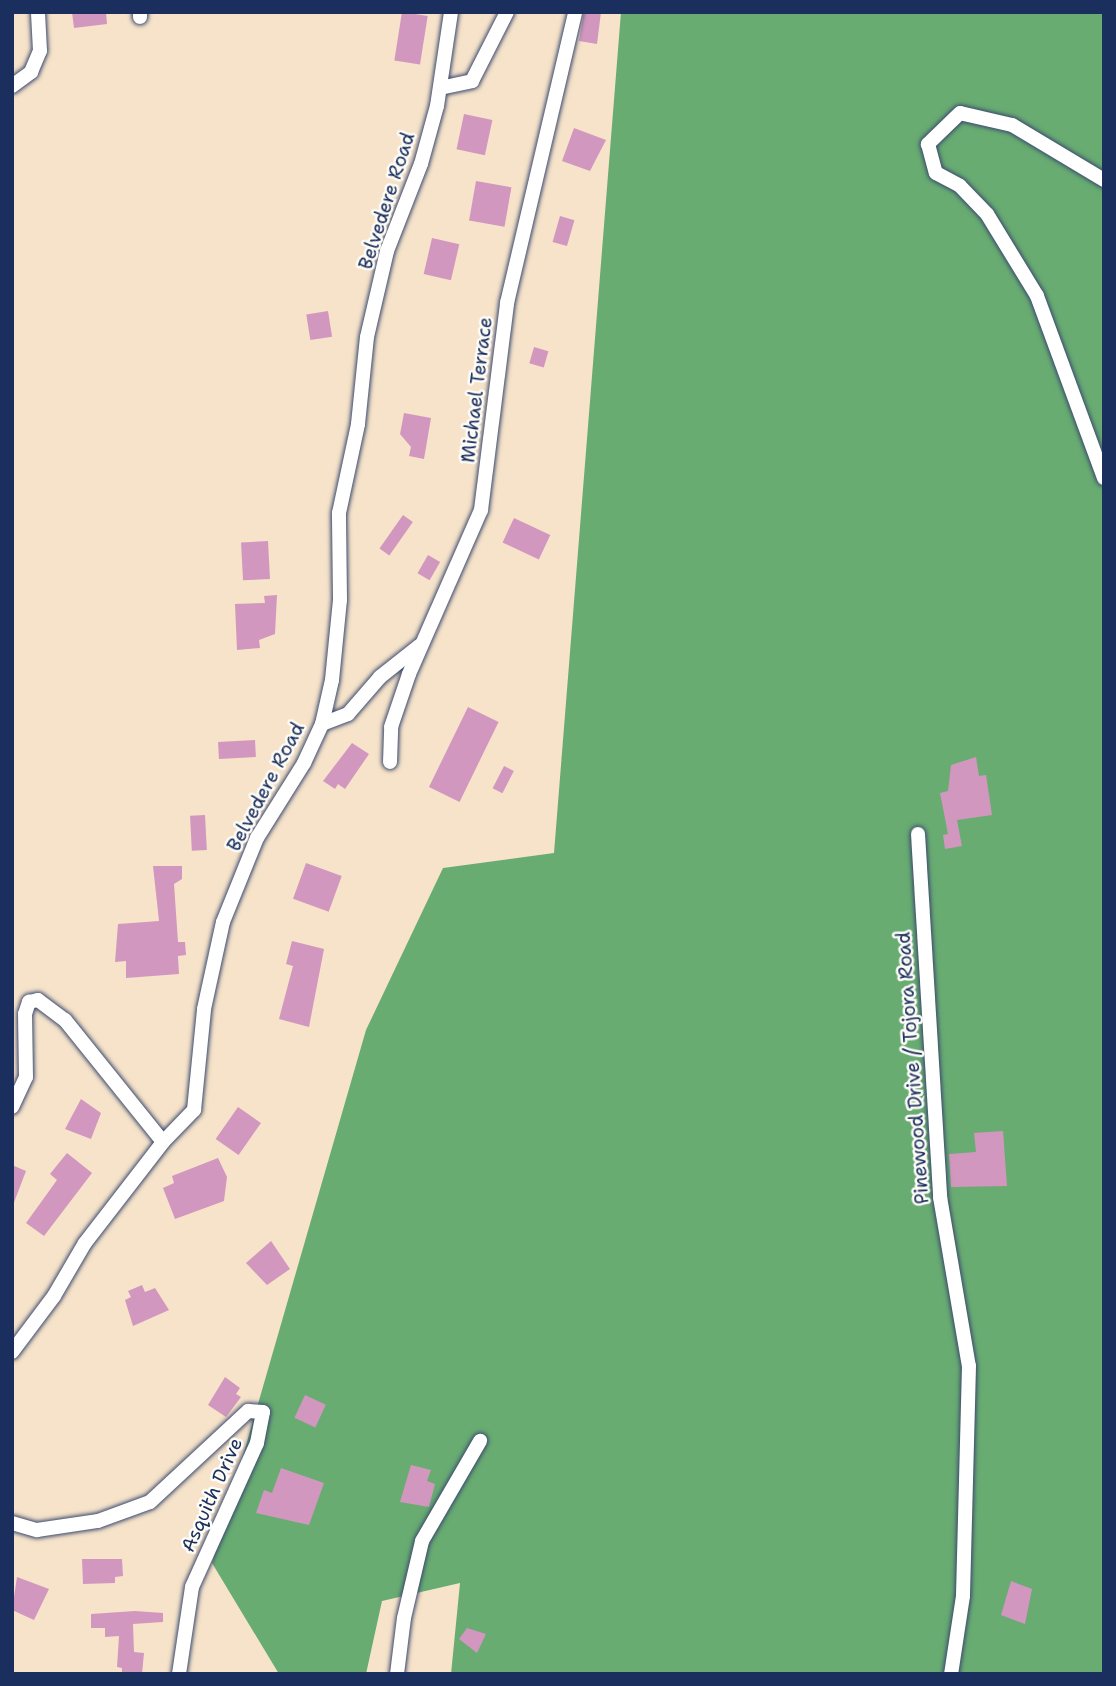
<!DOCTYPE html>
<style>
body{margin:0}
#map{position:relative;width:1116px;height:1686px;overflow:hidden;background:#f6e3ca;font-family:"Shantell Sans",sans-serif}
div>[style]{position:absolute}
.forest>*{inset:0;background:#68ac72}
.building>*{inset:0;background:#d297bf;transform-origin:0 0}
.roads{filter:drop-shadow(0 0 2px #3c4a6e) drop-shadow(0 0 2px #3c4a6e)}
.minor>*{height:14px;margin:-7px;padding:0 7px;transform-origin:7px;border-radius:7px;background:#fff}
span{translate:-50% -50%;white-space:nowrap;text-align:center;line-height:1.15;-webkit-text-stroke:5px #fdfcf7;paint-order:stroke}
.street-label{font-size:19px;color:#1b2f5e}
.frame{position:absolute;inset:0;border:14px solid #1b2f5e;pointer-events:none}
</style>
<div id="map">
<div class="forest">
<div style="clip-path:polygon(621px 12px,1104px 12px,1104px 1674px,451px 1674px,460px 1583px,382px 1601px,366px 1674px,279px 1674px,212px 1563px,366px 1030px,443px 868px,554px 853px)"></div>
</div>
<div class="building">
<div style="clip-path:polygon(72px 12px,106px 12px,107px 24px,74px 28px)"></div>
<div style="left:402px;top:12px;width:26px;height:49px;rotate:9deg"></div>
<div style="clip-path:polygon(584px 12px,601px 12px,597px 44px,579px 41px)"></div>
<div style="left:464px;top:114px;width:29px;height:36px;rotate:12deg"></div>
<div style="clip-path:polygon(574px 128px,606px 140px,590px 171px,562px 161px)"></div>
<div style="left:476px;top:181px;width:36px;height:40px;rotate:10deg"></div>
<div style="left:560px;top:216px;width:15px;height:27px;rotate:16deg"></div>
<div style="left:432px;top:238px;width:28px;height:37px;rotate:13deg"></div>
<div style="left:328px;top:311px;width:26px;height:22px;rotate:81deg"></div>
<div style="left:534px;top:347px;width:15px;height:17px;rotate:16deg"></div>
<div style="clip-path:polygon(404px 413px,431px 418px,424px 459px,409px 456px,411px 447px,400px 434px)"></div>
<div style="left:403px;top:515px;width:12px;height:41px;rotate:35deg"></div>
<div style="left:514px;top:518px;width:40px;height:27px;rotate:25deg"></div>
<div style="left:268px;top:541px;width:38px;height:27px;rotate:87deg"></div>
<div style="left:428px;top:555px;width:14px;height:21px;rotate:30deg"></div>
<div style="clip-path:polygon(277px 595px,275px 634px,259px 640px,260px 648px,237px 650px,235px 604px,265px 603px,264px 596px)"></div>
<div style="left:468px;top:707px;width:34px;height:89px;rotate:26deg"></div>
<div style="left:255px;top:740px;width:17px;height:37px;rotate:87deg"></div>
<div style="clip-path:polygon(352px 743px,369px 754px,345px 789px,338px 784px,335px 789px,323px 781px)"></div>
<div style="clip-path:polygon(976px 757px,979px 776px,986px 775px,992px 815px,957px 820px,962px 846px,945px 849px,943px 835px,948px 834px,940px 793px,948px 791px,951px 765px)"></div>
<div style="left:504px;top:766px;width:11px;height:25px;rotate:27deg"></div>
<div style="left:205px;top:815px;width:35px;height:15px;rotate:87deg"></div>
<div style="left:306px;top:863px;width:38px;height:38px;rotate:20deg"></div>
<div style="clip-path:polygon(153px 866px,182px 866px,182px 879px,174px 884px,178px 942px,185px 942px,186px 955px,178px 956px,179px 974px,126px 978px,126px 961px,115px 962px,118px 924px,159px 921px)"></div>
<div style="clip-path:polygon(292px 941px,324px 949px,309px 1027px,279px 1019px,293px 966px,286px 964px)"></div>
<div style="clip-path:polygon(81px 1099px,101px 1113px,91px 1139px,65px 1129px)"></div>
<div style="left:238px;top:1107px;width:28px;height:39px;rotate:35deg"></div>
<div style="clip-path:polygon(1003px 1131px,1007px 1186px,951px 1187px,949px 1154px,976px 1152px,974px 1133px)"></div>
<div style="clip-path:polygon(67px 1153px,92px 1173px,44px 1236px,26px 1223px,57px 1180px,50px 1174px)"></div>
<div style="clip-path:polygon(218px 1158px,227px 1177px,224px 1201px,175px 1219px,163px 1188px,174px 1183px,172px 1176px)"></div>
<div style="clip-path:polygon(12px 1165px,26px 1171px,13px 1205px,12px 1205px)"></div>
<div style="clip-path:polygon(271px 1241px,290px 1269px,267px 1285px,246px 1263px)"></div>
<div style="clip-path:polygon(142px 1285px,145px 1292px,155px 1288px,169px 1310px,133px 1326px,125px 1300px,131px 1297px,128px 1291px)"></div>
<div style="clip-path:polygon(225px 1377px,240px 1388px,236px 1394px,241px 1397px,226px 1417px,208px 1405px)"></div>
<div style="left:305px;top:1395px;width:23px;height:25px;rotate:25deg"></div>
<div style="clip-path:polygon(411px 1465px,431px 1470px,427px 1481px,435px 1484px,429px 1507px,400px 1502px)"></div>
<div style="clip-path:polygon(281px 1468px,324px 1483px,309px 1525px,256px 1513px,264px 1490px,272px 1493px)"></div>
<div style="clip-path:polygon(82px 1559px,122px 1559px,123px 1576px,115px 1577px,115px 1583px,83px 1584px)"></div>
<div style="clip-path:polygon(17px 1577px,49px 1589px,34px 1620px,12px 1610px)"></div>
<div style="clip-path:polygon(1011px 1581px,1032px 1589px,1025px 1624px,1001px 1615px)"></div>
<div style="clip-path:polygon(135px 1611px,163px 1613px,163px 1622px,133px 1624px,134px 1652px,144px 1653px,142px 1674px,122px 1674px,122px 1668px,117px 1667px,119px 1636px,105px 1637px,105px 1628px,91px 1628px,91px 1614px)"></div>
<div style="clip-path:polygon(467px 1628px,486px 1634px,477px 1653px,459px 1639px)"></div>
</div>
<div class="roads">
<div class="minor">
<div style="left:140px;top:12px;width:5px;rotate:90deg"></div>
<div style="left:12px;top:86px;width:24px;rotate:-36deg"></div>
<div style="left:31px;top:72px;width:23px;rotate:-67deg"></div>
<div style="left:40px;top:51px;width:39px;rotate:-93deg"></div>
<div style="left:440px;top:88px;width:33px;rotate:-12deg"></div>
<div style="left:472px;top:81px;width:77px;rotate:-63.1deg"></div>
<div style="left:1104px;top:180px;width:107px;rotate:-149.1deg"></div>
<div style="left:1012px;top:125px;width:53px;rotate:-167deg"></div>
<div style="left:960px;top:113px;width:45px;rotate:135.9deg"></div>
<div style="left:928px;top:144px;width:30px;rotate:75deg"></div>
<div style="left:936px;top:173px;width:27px;rotate:28deg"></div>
<div style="left:960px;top:186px;width:39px;rotate:46deg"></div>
<div style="left:987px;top:214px;width:96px;rotate:58.6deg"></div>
<div style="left:1037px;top:296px;width:194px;rotate:69.8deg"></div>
<div style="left:322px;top:724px;width:28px;rotate:-21deg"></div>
<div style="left:348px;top:714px;width:49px;rotate:-49.1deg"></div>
<div style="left:380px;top:677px;width:50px;rotate:-38.5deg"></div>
<div style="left:390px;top:762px;width:35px;rotate:-88deg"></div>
<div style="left:391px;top:727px;width:56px;rotate:-71.2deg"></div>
<div style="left:409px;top:674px;width:179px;rotate:-66.3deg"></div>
<div style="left:481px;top:510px;width:209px;rotate:-82.8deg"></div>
<div style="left:507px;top:303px;width:299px;rotate:-76.8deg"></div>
<div style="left:918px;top:834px;width:364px;rotate:86.5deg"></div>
<div style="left:940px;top:1197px;width:171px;rotate:80.3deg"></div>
<div style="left:969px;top:1366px;width:230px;rotate:91.5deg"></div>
<div style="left:963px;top:1596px;width:79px;rotate:98.7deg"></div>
<div style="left:12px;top:1107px;width:33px;rotate:-65deg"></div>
<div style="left:26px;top:1077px;width:63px;rotate:-90.9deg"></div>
<div style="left:25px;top:1014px;width:13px;rotate:-72deg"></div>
<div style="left:29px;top:1002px;width:9px;rotate:-13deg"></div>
<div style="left:38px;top:1000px;width:34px;rotate:37deg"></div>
<div style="left:65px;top:1020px;width:156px;rotate:51.2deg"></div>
<div style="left:12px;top:1352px;width:70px;rotate:-53.1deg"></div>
<div style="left:54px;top:1296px;width:61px;rotate:-59.7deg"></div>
<div style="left:85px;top:1243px;width:128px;rotate:-52.3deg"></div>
<div style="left:163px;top:1142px;width:45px;rotate:-45.9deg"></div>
<div style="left:194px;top:1110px;width:101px;rotate:-84.3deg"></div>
<div style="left:204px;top:1009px;width:89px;rotate:-77.7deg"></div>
<div style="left:223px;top:922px;width:91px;rotate:-68deg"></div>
<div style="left:257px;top:838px;width:89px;rotate:-57.9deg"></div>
<div style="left:304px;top:763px;width:43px;rotate:-65.2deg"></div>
<div style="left:322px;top:724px;width:45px;rotate:-77.2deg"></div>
<div style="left:332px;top:680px;width:80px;rotate:-84.3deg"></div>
<div style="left:340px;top:600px;width:87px;rotate:-90.7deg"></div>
<div style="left:339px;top:513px;width:91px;rotate:-77.9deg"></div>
<div style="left:358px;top:424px;width:87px;rotate:-84.1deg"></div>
<div style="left:367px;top:337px;width:88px;rotate:-76.9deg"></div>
<div style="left:387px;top:251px;width:93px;rotate:-68.7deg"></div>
<div style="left:421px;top:164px;width:60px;rotate:-74.6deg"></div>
<div style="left:437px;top:106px;width:95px;rotate:-81.5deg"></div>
<div style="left:12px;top:1523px;width:26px;rotate:16deg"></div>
<div style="left:37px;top:1530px;width:62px;rotate:-8.4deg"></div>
<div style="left:98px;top:1521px;width:55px;rotate:-20.1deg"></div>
<div style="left:150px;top:1502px;width:134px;rotate:-42.9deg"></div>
<div style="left:248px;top:1411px;width:15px;rotate:4deg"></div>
<div style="left:263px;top:1412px;width:32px;rotate:101deg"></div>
<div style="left:257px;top:1443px;width:158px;rotate:114.3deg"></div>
<div style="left:192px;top:1587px;width:88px;rotate:98.5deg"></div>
<div style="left:397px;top:1674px;width:56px;rotate:-82.9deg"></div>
<div style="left:404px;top:1618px;width:79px;rotate:-76.8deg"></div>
<div style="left:422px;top:1541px;width:116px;rotate:-59.9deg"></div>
</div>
</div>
<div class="street-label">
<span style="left:387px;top:201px;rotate:-72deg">Belvedere Road</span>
<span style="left:477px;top:390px;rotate:-83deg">Michael Terrace</span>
<span style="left:266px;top:787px;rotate:-62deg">Belvedere Road</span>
<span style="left:913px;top:1068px;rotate:-94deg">Pinewood Drive / Tojora Road</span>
<span style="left:212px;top:1495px;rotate:-66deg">Asquith Drive</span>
</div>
<div class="frame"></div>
</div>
